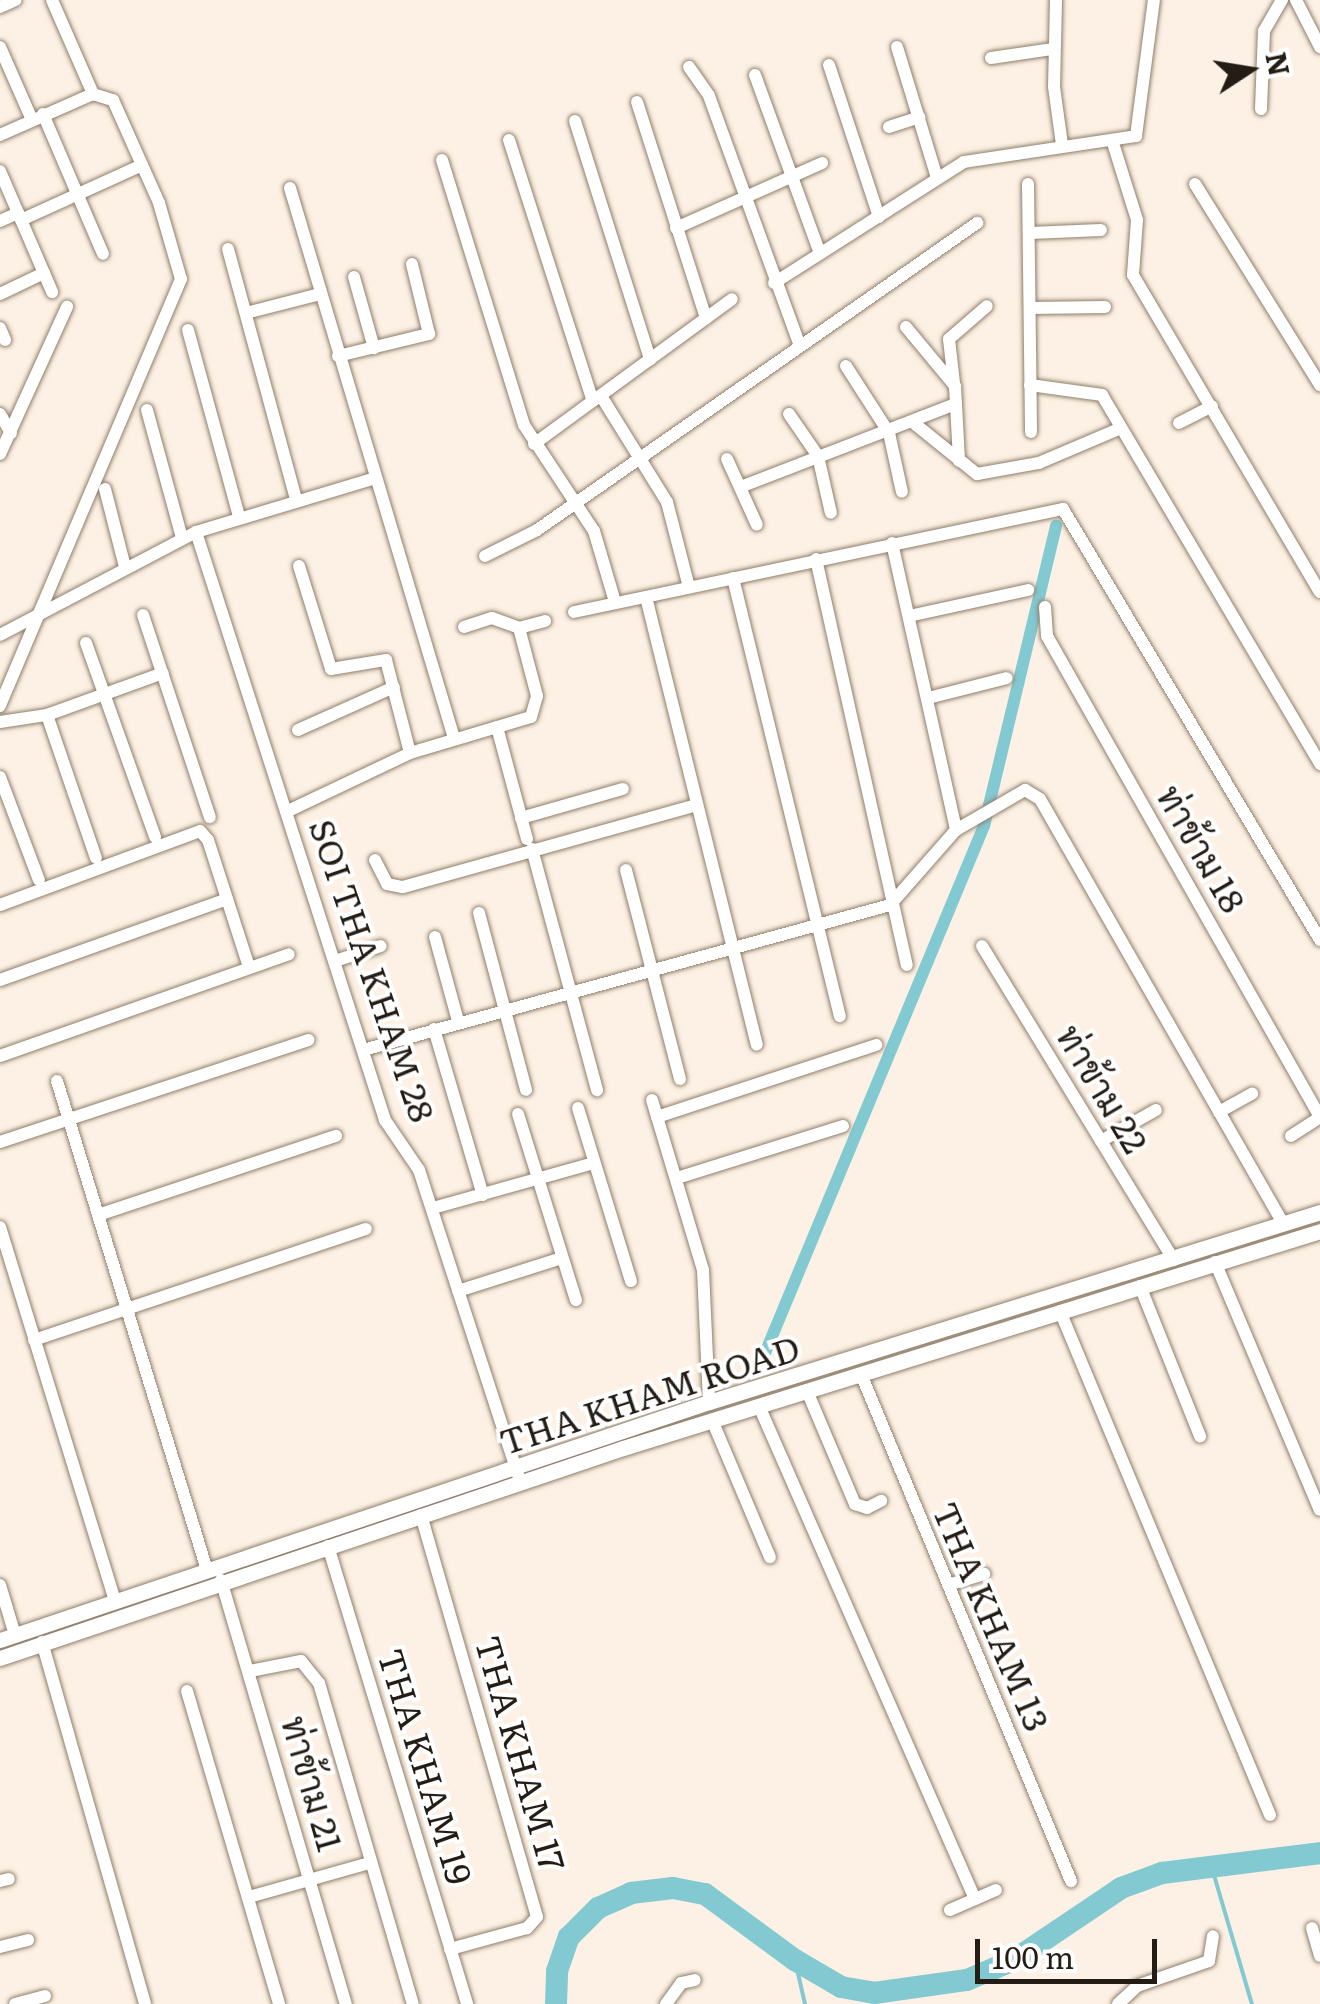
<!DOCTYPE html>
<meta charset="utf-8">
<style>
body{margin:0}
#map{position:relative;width:1320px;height:2004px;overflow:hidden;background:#fcf1e4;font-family:Literata,Sarabun,serif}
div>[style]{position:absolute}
.stream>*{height:4px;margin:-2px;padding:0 2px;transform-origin:2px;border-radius:2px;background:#83c9d1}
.canal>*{height:12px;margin:-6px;padding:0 6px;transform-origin:6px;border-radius:6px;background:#83c9d1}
.river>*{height:22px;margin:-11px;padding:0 11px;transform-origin:11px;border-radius:11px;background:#83c9d1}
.roads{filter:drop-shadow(0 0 2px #8f7e6a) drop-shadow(0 0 2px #8f7e6a)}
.minor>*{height:12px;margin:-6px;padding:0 6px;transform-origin:6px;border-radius:6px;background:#fff}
.tertiary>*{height:15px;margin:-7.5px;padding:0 7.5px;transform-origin:7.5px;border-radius:7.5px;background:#fff}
span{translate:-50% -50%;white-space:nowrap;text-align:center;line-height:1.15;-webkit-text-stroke:8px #fff;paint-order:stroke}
.street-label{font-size:35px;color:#231d15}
.north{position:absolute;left:1200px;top:20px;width:100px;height:100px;-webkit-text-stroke:8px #fff;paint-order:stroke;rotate:78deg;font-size:28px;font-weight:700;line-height:40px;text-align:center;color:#231d15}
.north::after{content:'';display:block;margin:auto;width:35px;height:45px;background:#231d15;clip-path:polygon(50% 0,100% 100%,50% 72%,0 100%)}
.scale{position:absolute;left:975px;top:1939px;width:182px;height:45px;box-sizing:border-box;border:5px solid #231d15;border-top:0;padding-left:12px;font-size:30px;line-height:35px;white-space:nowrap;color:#231d15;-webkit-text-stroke:8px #fff;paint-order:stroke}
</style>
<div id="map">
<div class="stream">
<div style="left:1211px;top:1865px;width:145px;rotate:73.6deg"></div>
<div style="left:795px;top:1960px;width:45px;rotate:77.2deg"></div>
</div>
<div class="canal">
<div style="left:758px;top:1370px;width:589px;rotate:-67.44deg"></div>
<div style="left:984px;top:826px;width:309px;rotate:-76.5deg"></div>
</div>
<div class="river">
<div style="left:556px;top:2004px;width:33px;rotate:-88deg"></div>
<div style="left:557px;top:1971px;width:36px;rotate:-71deg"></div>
<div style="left:569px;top:1937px;width:41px;rotate:-45deg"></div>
<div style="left:598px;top:1908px;width:36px;rotate:-24deg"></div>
<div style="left:631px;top:1893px;width:42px;rotate:-6.8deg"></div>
<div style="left:673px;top:1888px;width:33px;rotate:11deg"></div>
<div style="left:705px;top:1894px;width:112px;rotate:36.3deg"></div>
<div style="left:795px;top:1960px;width:53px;rotate:30.4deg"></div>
<div style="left:841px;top:1987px;width:34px;rotate:10deg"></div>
<div style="left:874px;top:1993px;width:94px;rotate:-8deg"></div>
<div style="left:967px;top:1980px;width:51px;rotate:-23.1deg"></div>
<div style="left:1014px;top:1960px;width:129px;rotate:-33.9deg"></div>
<div style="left:1121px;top:1888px;width:44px;rotate:-20.1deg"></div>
<div style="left:1162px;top:1873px;width:159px;rotate:-7.2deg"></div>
</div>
<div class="roads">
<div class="minor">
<div style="left:52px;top:0;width:103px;rotate:66.4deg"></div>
<div style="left:1056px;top:0;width:87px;rotate:91.3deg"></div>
<div style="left:1054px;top:87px;width:59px;rotate:82.1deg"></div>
<div style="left:1296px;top:0;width:53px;rotate:62.9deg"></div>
<div style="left:0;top:7px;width:17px;rotate:-24deg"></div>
<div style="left:0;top:47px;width:80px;rotate:66.3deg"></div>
<div style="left:897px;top:47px;width:137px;rotate:73deg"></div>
<div style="left:991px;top:58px;width:63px;rotate:-8.3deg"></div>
<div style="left:829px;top:65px;width:160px;rotate:71.8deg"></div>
<div style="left:689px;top:67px;width:35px;rotate:55deg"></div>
<div style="left:709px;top:96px;width:266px;rotate:70deg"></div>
<div style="left:755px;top:75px;width:190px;rotate:70deg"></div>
<div style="left:637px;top:102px;width:227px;rotate:72.3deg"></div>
<div style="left:1261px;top:109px;width:78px;rotate:-87.8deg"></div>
<div style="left:1264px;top:31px;width:36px;rotate:-60deg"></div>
<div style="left:43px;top:114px;width:152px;rotate:66.8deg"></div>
<div style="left:575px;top:121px;width:250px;rotate:72.5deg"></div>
<div style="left:889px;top:127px;width:32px;rotate:-18deg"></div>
<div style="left:0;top:135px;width:102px;rotate:-23.8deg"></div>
<div style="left:93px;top:94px;width:21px;rotate:17deg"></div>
<div style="left:113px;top:100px;width:113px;rotate:65.9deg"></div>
<div style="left:159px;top:203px;width:79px;rotate:73.9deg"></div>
<div style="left:181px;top:279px;width:464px;rotate:113deg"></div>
<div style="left:509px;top:140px;width:274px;rotate:72.2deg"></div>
<div style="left:1112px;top:140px;width:84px;rotate:72.6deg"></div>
<div style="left:1137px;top:220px;width:55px;rotate:94.2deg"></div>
<div style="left:1133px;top:275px;width:368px;rotate:59.5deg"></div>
<div style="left:442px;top:160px;width:277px;rotate:72.8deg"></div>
<div style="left:524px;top:425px;width:127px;rotate:56.6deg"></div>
<div style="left:594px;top:531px;width:74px;rotate:73.5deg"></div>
<div style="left:0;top:171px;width:132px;rotate:66.7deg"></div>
<div style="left:1028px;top:184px;width:248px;rotate:89.3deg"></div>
<div style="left:1195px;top:184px;width:237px;rotate:58.1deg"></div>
<div style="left:290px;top:188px;width:574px;rotate:73.4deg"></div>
<div style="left:21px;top:220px;width:133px;rotate:-24.4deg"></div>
<div style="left:0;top:221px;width:20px;rotate:-24deg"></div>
<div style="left:676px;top:228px;width:160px;rotate:-24deg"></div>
<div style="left:1030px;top:233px;width:71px;rotate:-2.4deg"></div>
<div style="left:228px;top:249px;width:259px;rotate:74.8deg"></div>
<div style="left:354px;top:277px;width:74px;rotate:74.3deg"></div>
<div style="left:774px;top:283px;width:225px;rotate:-32.5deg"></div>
<div style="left:964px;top:162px;width:174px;rotate:-8.6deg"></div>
<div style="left:1136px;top:136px;width:137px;rotate:-82.5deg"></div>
<div style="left:0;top:294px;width:49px;rotate:-25.5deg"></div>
<div style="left:1031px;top:308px;width:74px;rotate:-0.8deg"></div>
<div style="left:246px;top:313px;width:76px;rotate:-14.4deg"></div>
<div style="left:906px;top:327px;width:77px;rotate:50.3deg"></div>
<div style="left:955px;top:386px;width:75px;rotate:86.9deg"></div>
<div style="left:0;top:328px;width:13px;rotate:67deg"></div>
<div style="left:188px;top:330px;width:194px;rotate:74.7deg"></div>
<div style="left:338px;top:356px;width:94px;rotate:-13.6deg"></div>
<div style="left:429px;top:334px;width:72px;rotate:-103.7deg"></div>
<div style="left:846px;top:366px;width:80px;rotate:57.3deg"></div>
<div style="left:889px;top:433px;width:60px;rotate:77.6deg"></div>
<div style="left:954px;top:383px;width:44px;rotate:-96.5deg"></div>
<div style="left:949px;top:339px;width:50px;rotate:-41deg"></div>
<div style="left:1030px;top:385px;width:73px;rotate:7.9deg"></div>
<div style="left:1102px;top:395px;width:429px;rotate:59.4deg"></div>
<div style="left:601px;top:396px;width:125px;rotate:58.1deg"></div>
<div style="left:667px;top:502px;width:88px;rotate:75.5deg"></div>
<div style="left:147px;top:410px;width:133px;rotate:74.7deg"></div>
<div style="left:0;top:414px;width:22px;rotate:60deg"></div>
<div style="left:789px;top:414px;width:51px;rotate:55.4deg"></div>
<div style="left:818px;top:456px;width:58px;rotate:77.2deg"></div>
<div style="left:1179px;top:423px;width:37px;rotate:-27deg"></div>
<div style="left:915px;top:424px;width:80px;rotate:38.9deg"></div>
<div style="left:977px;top:474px;width:63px;rotate:-10.1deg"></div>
<div style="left:1039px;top:463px;width:89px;rotate:-23.1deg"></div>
<div style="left:534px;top:444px;width:245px;rotate:-36.2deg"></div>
<div style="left:0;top:454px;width:162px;rotate:-65.5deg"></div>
<div style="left:727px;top:459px;width:72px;rotate:65.6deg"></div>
<div style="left:743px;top:486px;width:228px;rotate:-21.1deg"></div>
<div style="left:105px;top:489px;width:81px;rotate:75.6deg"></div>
<div style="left:196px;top:532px;width:618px;rotate:72.18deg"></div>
<div style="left:385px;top:1120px;width:60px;rotate:55.8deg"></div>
<div style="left:419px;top:1170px;width:321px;rotate:72deg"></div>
<div style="left:892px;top:543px;width:294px;rotate:77.4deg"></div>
<div style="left:485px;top:556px;width:58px;rotate:-26.6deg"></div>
<div style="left:537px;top:530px;width:537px;rotate:-34.9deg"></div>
<div style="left:816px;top:559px;width:416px;rotate:77.4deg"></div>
<div style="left:299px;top:566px;width:108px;rotate:72.7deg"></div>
<div style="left:331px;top:669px;width:56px;rotate:-9.3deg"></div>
<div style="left:386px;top:660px;width:96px;rotate:75.5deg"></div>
<div style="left:733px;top:578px;width:451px;rotate:76.3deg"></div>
<div style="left:646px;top:597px;width:461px;rotate:76.1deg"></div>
<div style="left:1045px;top:607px;width:29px;rotate:86deg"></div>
<div style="left:1047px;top:636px;width:553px;rotate:60.42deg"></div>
<div style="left:574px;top:612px;width:500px;rotate:-11.9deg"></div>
<div style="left:1063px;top:509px;width:502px;rotate:59.19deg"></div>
<div style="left:143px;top:615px;width:213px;rotate:71.7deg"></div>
<div style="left:909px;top:616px;width:122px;rotate:-12.3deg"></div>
<div style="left:464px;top:627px;width:29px;rotate:-18deg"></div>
<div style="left:492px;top:618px;width:29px;rotate:20deg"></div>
<div style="left:519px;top:628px;width:27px;rotate:-15deg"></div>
<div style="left:0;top:635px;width:221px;rotate:-27.7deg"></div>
<div style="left:196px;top:532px;width:185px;rotate:-16.7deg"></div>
<div style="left:86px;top:643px;width:206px;rotate:70.4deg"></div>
<div style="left:928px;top:698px;width:81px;rotate:-14.2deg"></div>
<div style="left:47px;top:715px;width:151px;rotate:71.1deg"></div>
<div style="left:0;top:722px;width:48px;rotate:-8.5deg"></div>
<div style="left:47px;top:715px;width:123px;rotate:-19.9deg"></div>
<div style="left:497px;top:727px;width:116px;rotate:75deg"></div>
<div style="left:298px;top:730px;width:105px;rotate:-24.1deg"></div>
<div style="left:0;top:777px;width:110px;rotate:69.3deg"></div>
<div style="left:288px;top:811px;width:135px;rotate:-25.4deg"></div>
<div style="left:410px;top:753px;width:126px;rotate:-16.6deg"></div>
<div style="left:531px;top:717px;width:22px;rotate:-74deg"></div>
<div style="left:537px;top:696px;width:70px;rotate:-104.8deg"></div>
<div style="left:521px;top:818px;width:106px;rotate:-15.9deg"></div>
<div style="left:532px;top:849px;width:250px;rotate:74.9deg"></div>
<div style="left:375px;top:860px;width:27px;rotate:63deg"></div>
<div style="left:387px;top:884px;width:16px;rotate:11deg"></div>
<div style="left:403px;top:887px;width:305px;rotate:-15.6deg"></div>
<div style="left:626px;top:870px;width:216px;rotate:75.5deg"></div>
<div style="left:0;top:905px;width:213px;rotate:-20.3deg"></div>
<div style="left:200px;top:831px;width:12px;rotate:48deg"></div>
<div style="left:208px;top:840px;width:133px;rotate:72.1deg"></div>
<div style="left:479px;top:913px;width:183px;rotate:75.1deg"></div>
<div style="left:435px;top:937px;width:87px;rotate:74.7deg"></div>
<div style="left:982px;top:946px;width:368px;rotate:58.6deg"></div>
<div style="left:335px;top:961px;width:48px;rotate:-18.1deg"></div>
<div style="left:0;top:980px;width:241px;rotate:-19.6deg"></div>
<div style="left:434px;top:1029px;width:173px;rotate:73.6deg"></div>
<div style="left:363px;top:1050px;width:547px;rotate:-15.38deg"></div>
<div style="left:890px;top:905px;width:100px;rotate:-48.7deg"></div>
<div style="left:956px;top:830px;width:80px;rotate:-30.1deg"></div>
<div style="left:1025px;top:790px;width:17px;rotate:31deg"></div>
<div style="left:1040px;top:799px;width:489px;rotate:60.2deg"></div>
<div style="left:0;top:1056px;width:306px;rotate:-19.4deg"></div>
<div style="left:57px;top:1081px;width:511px;rotate:72.95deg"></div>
<div style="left:652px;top:1100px;width:177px;rotate:73.3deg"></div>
<div style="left:703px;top:1270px;width:132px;rotate:87.4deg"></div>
<div style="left:578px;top:1108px;width:181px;rotate:73deg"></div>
<div style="left:1219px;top:1112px;width:38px;rotate:-29deg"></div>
<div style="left:518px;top:1114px;width:195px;rotate:72.7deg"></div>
<div style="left:657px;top:1117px;width:231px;rotate:-18.2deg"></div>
<div style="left:1291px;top:1136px;width:35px;rotate:-33deg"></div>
<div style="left:1101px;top:1141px;width:63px;rotate:-29.4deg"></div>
<div style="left:0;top:1142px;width:325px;rotate:-18.3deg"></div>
<div style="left:677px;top:1178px;width:174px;rotate:-17.4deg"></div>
<div style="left:433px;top:1208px;width:167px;rotate:-15.6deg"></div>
<div style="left:98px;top:1215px;width:251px;rotate:-18.4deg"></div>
<div style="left:0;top:1227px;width:391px;rotate:72.9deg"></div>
<div style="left:1215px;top:1262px;width:269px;rotate:67.1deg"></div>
<div style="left:1140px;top:1286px;width:162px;rotate:68.2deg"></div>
<div style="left:458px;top:1291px;width:109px;rotate:-17.6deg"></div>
<div style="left:1060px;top:1311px;width:546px;rotate:67.38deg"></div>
<div style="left:34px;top:1340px;width:350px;rotate:-18.5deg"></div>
<div style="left:861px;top:1374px;width:549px;rotate:67.5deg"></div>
<div style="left:807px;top:1391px;width:123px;rotate:67deg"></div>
<div style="left:855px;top:1504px;width:13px;rotate:18deg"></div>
<div style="left:867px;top:1508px;width:16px;rotate:-27deg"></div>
<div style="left:759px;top:1406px;width:538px;rotate:66.34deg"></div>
<div style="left:712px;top:1420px;width:149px;rotate:67.1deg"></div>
<div style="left:421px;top:1515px;width:418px;rotate:73.9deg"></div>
<div style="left:537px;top:1917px;width:15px;rotate:132deg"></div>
<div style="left:527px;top:1928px;width:80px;rotate:164.7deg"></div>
<div style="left:328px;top:1546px;width:479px;rotate:73.1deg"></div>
<div style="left:221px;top:1580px;width:442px;rotate:73.6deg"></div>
<div style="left:0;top:1585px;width:52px;rotate:73.3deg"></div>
<div style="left:948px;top:1585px;width:38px;rotate:-17deg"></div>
<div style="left:42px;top:1642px;width:376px;rotate:74.1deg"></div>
<div style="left:250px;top:1671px;width:52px;rotate:-11.1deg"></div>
<div style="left:301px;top:1661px;width:28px;rotate:51deg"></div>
<div style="left:319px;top:1683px;width:334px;rotate:73.7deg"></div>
<div style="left:187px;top:1691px;width:326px;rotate:73.6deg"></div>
<div style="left:0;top:1881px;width:9px;rotate:-13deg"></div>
<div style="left:249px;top:1897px;width:125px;rotate:-15.8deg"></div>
<div style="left:950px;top:1910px;width:50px;rotate:-23.5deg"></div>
<div style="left:1312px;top:1928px;width:29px;rotate:74deg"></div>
<div style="left:0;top:1947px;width:29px;rotate:-14deg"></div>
<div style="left:15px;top:2004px;width:31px;rotate:-15deg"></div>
<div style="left:666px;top:2004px;width:26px;rotate:-54deg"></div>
<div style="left:681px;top:1983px;width:14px;rotate:-12deg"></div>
<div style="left:1118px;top:2004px;width:26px;rotate:-43deg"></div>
<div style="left:1137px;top:1986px;width:76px;rotate:-19.1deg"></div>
<div style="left:1209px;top:1961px;width:25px;rotate:-81deg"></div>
</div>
<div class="tertiary">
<div style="left:0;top:1640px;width:748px;rotate:-18.56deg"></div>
<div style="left:709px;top:1402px;width:640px;rotate:-17.27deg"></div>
<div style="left:0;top:1658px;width:657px;rotate:-18.63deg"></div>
<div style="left:623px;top:1448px;width:730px;rotate:-17.29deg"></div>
</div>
</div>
<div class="street-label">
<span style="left:1203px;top:848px;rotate:60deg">ท่าข้าม 18</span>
<span style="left:374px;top:970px;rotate:71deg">SOI THA KHAM 28</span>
<span style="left:1104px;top:1088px;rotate:59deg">ท่าข้าม 22</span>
<span style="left:649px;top:1393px;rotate:-18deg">THA KHAM ROAD</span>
<span style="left:993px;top:1616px;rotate:67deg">THA KHAM 13</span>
<span style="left:522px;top:1753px;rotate:74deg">THA KHAM 17</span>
<span style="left:427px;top:1766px;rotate:73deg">THA KHAM 19</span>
<span style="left:314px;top:1783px;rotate:74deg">ท่าข้าม 21</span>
</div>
<div class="north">N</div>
<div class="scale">100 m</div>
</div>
